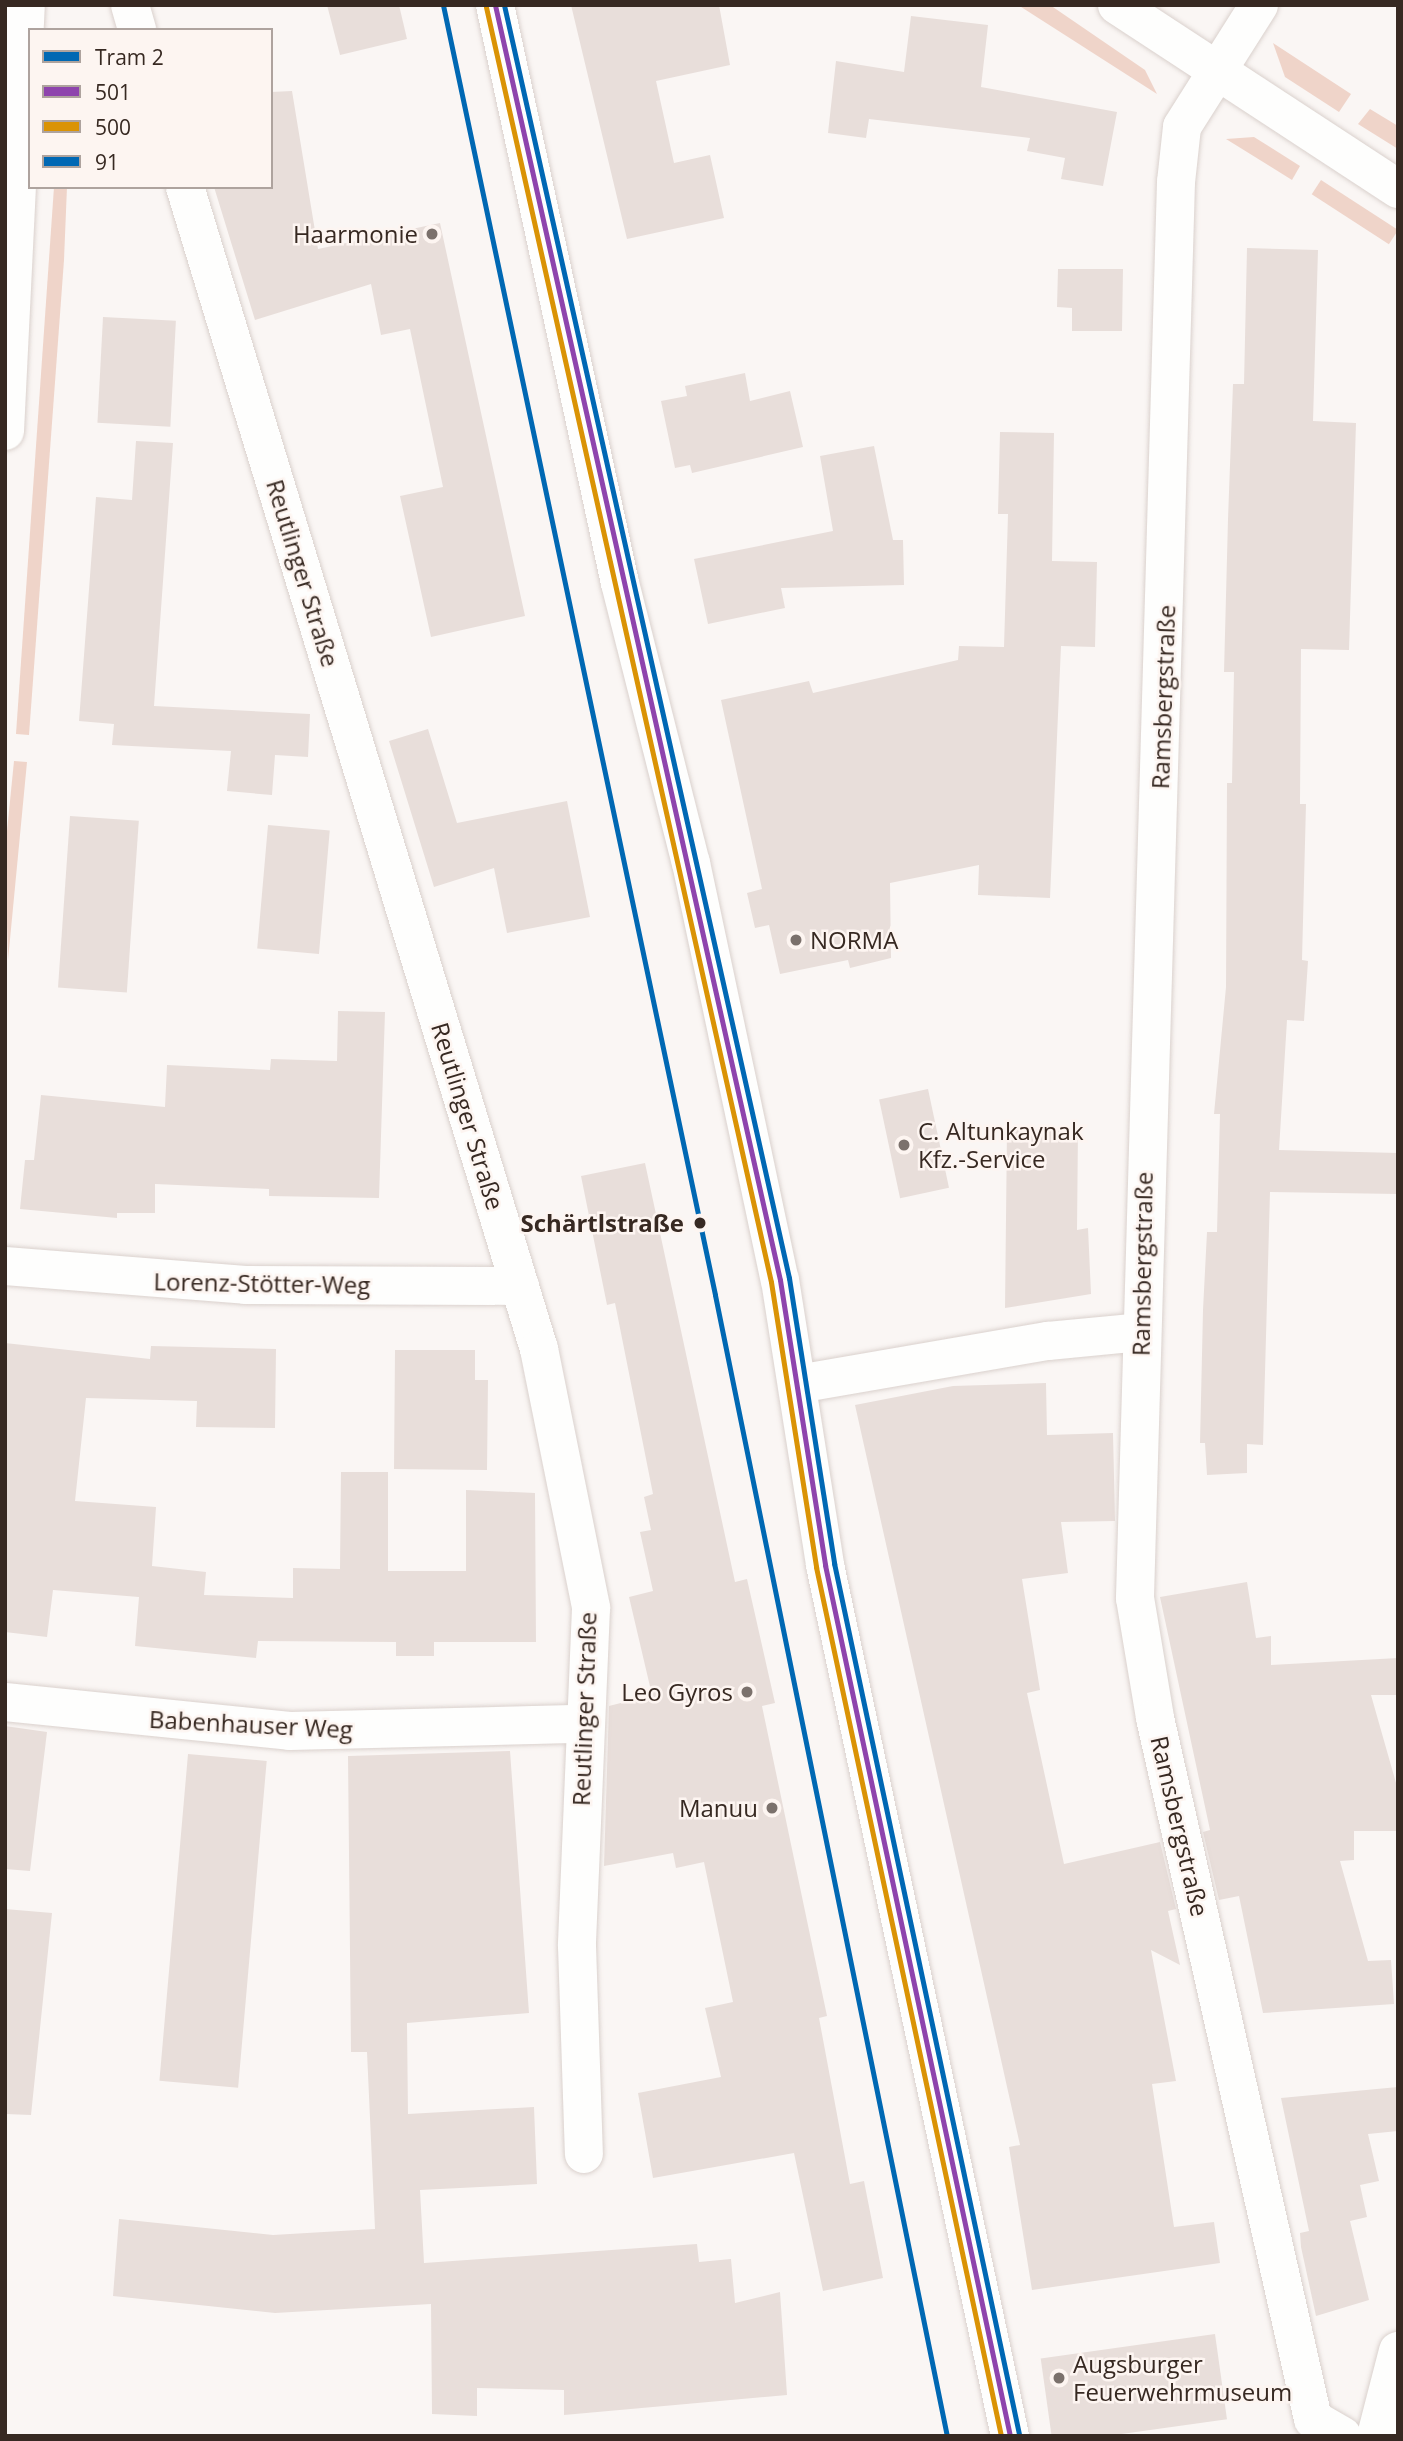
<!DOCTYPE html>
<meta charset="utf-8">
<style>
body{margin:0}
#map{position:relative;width:1403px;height:2441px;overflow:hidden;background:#faf6f4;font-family:"Open Sans",sans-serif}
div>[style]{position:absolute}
.green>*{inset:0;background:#efd4c9;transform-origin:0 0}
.building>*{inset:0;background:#e8deda;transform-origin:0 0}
.roads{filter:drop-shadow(0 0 2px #dad1cd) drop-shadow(0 0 2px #dad1cd)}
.street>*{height:38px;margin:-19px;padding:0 19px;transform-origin:19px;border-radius:19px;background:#fefefd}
.secondary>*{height:38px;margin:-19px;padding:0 19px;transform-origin:19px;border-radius:19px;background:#fefefd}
.bus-1>*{height:5px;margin:-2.5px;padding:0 2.5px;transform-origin:2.5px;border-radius:2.5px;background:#8e44ad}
.bus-2>*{height:5px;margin:-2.5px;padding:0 2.5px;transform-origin:2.5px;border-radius:2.5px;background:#da9305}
.bus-3>*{height:5px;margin:-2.5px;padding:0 2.5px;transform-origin:2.5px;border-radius:2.5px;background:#0068b4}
.tram-1>*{height:5px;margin:-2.5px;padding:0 2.5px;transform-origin:2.5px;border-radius:2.5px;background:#0068b3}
.dots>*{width:19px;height:19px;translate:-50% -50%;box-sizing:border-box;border:4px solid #fdf5f1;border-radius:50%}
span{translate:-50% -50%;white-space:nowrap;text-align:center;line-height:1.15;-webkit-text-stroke:5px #fdf5f1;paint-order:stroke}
.poi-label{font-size:24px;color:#372922}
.right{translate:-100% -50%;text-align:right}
.left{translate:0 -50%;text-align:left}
.street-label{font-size:24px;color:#372922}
.stop-label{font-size:24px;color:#372922;font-weight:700}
.frame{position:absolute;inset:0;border:7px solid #372922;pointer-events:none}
.legend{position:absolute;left:28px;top:28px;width:245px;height:161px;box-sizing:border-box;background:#fdf5f1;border:2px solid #aea39e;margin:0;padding:9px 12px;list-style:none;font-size:21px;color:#372922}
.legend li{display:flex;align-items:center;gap:14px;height:35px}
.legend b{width:35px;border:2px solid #aea39e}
</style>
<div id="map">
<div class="green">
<div style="clip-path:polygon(1018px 5px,1050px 5px,1145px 70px,1157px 94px)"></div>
<div style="clip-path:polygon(1273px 43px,1351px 94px,1339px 112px,1285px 77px)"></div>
<div style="clip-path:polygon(1370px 109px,1398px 126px,1398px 149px,1358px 124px)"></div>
<div style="clip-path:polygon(1254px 137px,1300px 166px,1292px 180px,1226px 139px)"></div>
<div style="left:1321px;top:180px;width:92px;height:17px;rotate:33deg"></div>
<div style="clip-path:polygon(54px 187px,67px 187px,64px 260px,29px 735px,16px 734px)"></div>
<div style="clip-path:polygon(14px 761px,27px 762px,8px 960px,5px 851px)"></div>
</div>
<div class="building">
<div style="clip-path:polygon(327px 5px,399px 5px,407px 39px,340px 55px)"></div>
<div style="clip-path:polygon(571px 5px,719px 5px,730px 65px,656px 81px,674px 163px,710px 155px,724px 218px,627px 239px)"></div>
<div style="clip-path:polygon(911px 16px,988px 25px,981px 87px,1117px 112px,1103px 186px,1061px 179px,1065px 158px,1027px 151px,1030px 138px,869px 119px,866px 138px,828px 133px,836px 61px,904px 72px)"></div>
<div style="clip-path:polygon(292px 91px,318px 249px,440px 223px,525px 616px,431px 637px,400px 496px,443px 487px,410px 329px,381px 335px,371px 284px,255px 320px,214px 187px,271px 187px,271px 92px)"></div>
<div style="clip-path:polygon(1247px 248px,1318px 250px,1313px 421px,1356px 423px,1349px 650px,1301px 649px,1300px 804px,1306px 804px,1302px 960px,1308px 961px,1304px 1021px,1287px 1020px,1279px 1150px,1398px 1153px,1398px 1194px,1270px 1192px,1263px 1445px,1247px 1444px,1247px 1473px,1207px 1475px,1205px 1443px,1200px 1443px,1203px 1310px,1207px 1232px,1217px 1232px,1220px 1114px,1214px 1114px,1226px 987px,1227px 783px,1232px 783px,1234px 672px,1224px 672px,1228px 519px,1233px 384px,1244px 384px)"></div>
<div style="clip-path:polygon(1058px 269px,1123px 269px,1122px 331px,1072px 331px,1072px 308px,1057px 307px)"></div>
<div style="left:103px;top:317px;width:73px;height:106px;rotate:3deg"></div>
<div style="clip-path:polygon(745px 373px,750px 401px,790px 391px,803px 447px,692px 473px,690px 465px,675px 468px,661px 401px,687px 396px,685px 386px)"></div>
<div style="clip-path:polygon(1000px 432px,1054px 433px,1052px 561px,1097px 562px,1095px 647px,1061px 646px,1050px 898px,978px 895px,979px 865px,890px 883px,891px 958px,850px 968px,848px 960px,780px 974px,769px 925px,755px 928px,747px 893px,762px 889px,721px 700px,809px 681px,813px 693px,958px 660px,959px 646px,1004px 647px,1008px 514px,998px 514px)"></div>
<div style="clip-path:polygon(136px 441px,173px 443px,154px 706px,310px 714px,308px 757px,275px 755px,272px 795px,227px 791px,231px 751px,112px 745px,114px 724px,79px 721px,96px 497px,132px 500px)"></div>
<div style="clip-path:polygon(874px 446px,893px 540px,903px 540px,904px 585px,781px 588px,785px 608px,708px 624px,694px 559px,833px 531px,820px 456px)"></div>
<div style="clip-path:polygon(428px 729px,457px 823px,567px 801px,590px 917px,507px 933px,494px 868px,434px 887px,389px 741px)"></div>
<div style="left:70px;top:816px;width:69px;height:172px;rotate:4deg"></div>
<div style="left:268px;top:825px;width:62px;height:124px;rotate:5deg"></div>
<div style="clip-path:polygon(338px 1011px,385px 1012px,379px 1198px,269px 1196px,269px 1189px,155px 1184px,155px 1213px,117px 1213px,117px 1218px,20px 1209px,25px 1160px,34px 1160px,41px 1095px,165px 1107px,167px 1065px,270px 1070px,271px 1059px,337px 1061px)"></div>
<div style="left:928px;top:1089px;width:101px;height:50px;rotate:78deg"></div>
<div style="clip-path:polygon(1007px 1129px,1078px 1130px,1077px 1230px,1088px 1228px,1091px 1294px,1005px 1308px)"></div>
<div style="clip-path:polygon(645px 1163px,735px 1582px,747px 1579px,775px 1703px,762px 1706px,827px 2016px,819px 2018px,850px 2184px,864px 2181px,883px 2278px,823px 2291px,794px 2153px,653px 2178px,638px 2093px,721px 2077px,705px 2008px,733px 2002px,704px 1862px,676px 1868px,673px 1853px,604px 1866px,609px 1706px,652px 1695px,629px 1597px,653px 1591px,640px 1532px,651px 1530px,644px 1497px,653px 1494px,615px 1303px,607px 1305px,581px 1176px)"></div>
<div style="clip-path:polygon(5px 1343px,150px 1359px,151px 1346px,276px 1349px,275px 1428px,196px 1427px,197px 1401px,86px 1398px,75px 1501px,156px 1507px,152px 1566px,206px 1572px,204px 1595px,293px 1598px,293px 1568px,340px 1569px,341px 1472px,388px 1472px,388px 1571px,466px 1571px,466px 1490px,535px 1493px,536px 1642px,434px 1642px,434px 1656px,396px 1656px,396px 1642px,258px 1641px,256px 1658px,135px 1646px,139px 1597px,53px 1590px,47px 1637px,5px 1632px)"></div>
<div style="clip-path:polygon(395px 1350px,475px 1350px,475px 1380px,488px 1380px,487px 1470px,394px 1469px)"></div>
<div style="clip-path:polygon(1046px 1383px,1047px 1435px,1113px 1433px,1115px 1521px,1061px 1522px,1068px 1573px,1022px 1579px,1040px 1690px,1027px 1693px,1064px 1864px,1160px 1842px,1176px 1909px,1168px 1911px,1180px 1965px,1151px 1950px,1176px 2081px,1152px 2084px,1174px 2227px,1214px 2222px,1220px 2263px,1032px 2290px,1009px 2147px,1020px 2145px,855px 1405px,953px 1386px)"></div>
<div style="clip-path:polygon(1247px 1582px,1256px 1638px,1271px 1636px,1271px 1665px,1398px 1658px,1398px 1695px,1371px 1695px,1398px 1790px,1398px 1831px,1354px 1831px,1354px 1860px,1340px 1861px,1368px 1961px,1391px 1960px,1394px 2004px,1263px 2013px,1239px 1896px,1219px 1900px,1203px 1832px,1210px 1830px,1160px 1597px)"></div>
<div style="clip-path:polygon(5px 1726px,47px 1732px,30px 1871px,5px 1869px)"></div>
<div style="clip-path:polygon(510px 1751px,529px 2013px,407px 2023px,408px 2114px,534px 2107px,537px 2184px,420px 2190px,424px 2263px,697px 2244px,699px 2262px,731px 2259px,735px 2303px,780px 2292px,787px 2395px,564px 2415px,564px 2390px,477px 2388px,477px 2416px,432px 2414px,431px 2304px,275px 2313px,113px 2296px,119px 2219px,273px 2235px,375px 2229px,367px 2052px,351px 2052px,348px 1756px)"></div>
<div style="left:188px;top:1754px;width:79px;height:328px;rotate:5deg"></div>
<div style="clip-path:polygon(5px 1909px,52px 1913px,31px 2115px,5px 2114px)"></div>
<div style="clip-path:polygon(1398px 2087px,1398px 2131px,1368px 2134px,1379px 2181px,1360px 2185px,1367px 2217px,1350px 2221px,1369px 2300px,1316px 2316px,1301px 2247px,1300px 2233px,1309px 2231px,1281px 2098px)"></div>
<div style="left:1215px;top:2334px;width:86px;height:176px;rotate:82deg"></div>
</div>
<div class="roads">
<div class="street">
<div style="left:130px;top:5px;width:26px;rotate:74deg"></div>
<div style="left:1117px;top:5px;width:336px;rotate:33.2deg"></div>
<div style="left:1259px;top:5px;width:144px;rotate:122.3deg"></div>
<div style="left:1182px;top:127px;width:55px;rotate:96.2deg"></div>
<div style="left:1176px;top:182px;width:1417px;rotate:91.66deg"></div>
<div style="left:1135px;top:1598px;width:122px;rotate:80.5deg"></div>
<div style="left:1155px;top:1718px;width:719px;rotate:77.3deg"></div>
<div style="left:1313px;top:2419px;width:34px;rotate:30deg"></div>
<div style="left:185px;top:187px;width:1215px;rotate:73.06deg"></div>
<div style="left:539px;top:1349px;width:264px;rotate:78.6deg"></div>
<div style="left:591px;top:1608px;width:338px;rotate:92.4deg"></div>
<div style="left:577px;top:1946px;width:208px;rotate:88.1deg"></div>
<div style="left:5px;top:431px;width:427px;rotate:-87.2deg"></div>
<div style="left:5px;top:1266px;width:241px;rotate:4.5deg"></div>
<div style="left:245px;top:1285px;width:275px;rotate:0.2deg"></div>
<div style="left:798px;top:1384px;width:254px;rotate:-9.8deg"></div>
<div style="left:1048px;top:1341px;width:93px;rotate:-5.5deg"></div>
<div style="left:5px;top:1702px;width:286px;rotate:5.8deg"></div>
<div style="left:290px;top:1731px;width:292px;rotate:-1.4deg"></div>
<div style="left:1376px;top:2436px;width:88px;rotate:-75.5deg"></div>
</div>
<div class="secondary">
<div style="left:495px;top:5px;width:591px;rotate:77.8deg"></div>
<div style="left:620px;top:583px;width:289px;rotate:75.8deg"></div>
<div style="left:691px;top:863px;width:426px;rotate:78deg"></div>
<div style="left:780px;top:1280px;width:289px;rotate:81deg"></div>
<div style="left:825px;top:1565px;width:890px;rotate:78.01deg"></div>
</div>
</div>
<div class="bus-1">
<div style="left:495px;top:5px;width:1306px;rotate:77.4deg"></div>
<div style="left:780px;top:1280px;width:289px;rotate:81deg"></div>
<div style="left:825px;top:1565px;width:890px;rotate:78.01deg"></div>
</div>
<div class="bus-2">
<div style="left:486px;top:7px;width:1306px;rotate:77.4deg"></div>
<div style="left:771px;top:1282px;width:289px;rotate:81deg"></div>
<div style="left:816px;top:1567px;width:888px;rotate:77.98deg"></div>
</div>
<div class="bus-3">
<div style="left:504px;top:5px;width:1305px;rotate:77.38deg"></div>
<div style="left:789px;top:1278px;width:289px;rotate:81deg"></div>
<div style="left:834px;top:1563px;width:890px;rotate:78.01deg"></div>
</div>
<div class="tram-1">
<div style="left:443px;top:5px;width:1318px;rotate:78.09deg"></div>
<div style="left:715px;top:1295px;width:1164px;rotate:78.51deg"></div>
</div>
<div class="dots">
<div style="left:432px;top:234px;background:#7b716c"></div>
<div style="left:796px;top:940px;background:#7b716c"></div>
<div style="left:904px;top:1145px;background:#7b716c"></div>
<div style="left:700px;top:1223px;background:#372922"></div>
<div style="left:747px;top:1692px;background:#7b716c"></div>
<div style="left:772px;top:1808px;background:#7b716c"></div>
<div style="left:1059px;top:2378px;background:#7b716c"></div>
</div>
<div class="poi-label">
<span class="right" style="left:418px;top:234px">Haarmonie</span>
<span class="left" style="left:810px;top:940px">NORMA</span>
<span class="left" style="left:918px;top:1145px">C. Altunkaynak<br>Kfz.-Service</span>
<span class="right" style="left:733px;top:1692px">Leo Gyros</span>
<span class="right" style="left:758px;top:1808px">Manuu</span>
<span class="left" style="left:1073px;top:2378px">Augsburger<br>Feuerwehrmuseum</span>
</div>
<div class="street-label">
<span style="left:303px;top:573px;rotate:73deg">Reutlinger Straße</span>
<span style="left:1163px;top:697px;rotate:-88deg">Ramsbergstraße</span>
<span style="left:468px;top:1116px;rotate:73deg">Reutlinger Straße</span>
<span style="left:1142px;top:1264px;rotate:-89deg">Ramsbergstraße</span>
<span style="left:262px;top:1283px;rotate:1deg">Lorenz-Stötter-Weg</span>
<span style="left:584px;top:1709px;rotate:-88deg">Reutlinger Straße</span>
<span style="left:251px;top:1724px;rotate:3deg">Babenhauser Weg</span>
<span style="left:1180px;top:1826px;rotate:77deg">Ramsbergstraße</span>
</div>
<div class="stop-label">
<span class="right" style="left:684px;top:1223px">Schärtlstraße</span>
</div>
<div class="frame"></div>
<ul class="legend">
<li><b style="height:9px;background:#0068b3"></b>Tram 2</li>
<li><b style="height:9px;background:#8e44ad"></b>501</li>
<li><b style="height:9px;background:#da9305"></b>500</li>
<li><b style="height:9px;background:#0068b4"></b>91</li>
</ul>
</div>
